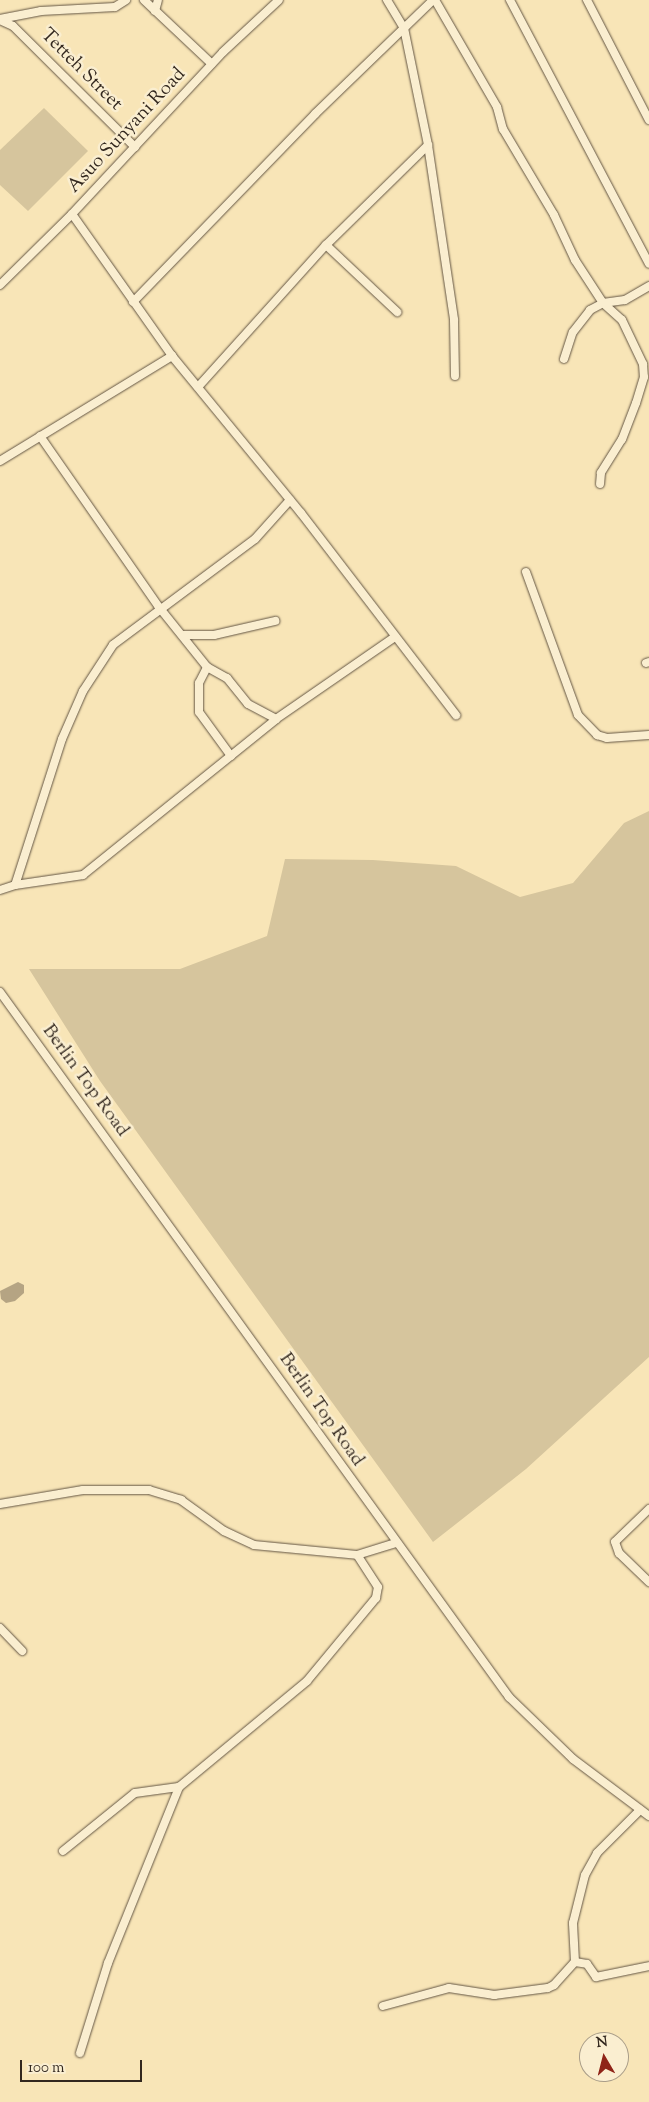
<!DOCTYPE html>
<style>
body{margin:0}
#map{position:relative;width:649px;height:2102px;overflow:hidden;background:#f8e5b7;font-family:"Sorts Mill Goudy",serif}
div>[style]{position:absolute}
.green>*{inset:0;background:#d6c59d}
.water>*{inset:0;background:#b5a483}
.roads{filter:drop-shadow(0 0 1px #645644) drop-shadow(0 0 1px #645644)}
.street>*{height:8px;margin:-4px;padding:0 4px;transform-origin:4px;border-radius:4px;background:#faeed0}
span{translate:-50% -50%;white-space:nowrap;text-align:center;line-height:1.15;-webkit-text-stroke:5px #faeed0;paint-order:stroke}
.street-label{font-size:19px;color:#32271e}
.north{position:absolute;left:579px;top:2032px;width:50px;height:50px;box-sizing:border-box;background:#faeed0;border:1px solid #aa9e89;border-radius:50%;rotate:352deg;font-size:14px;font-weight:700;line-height:20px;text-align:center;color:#32271e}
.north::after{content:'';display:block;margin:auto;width:18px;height:22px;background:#8f2418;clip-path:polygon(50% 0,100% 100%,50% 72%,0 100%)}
.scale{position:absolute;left:20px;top:2060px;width:122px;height:22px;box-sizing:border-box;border:2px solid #32271e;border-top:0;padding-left:6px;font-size:15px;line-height:18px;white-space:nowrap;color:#32271e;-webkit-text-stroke:4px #faeed0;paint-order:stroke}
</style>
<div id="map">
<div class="green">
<div style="clip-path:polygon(44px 108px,88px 151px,28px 211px,0 185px,0 150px)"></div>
<div style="clip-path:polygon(649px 811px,649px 1357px,526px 1469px,433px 1542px,100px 1081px,29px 969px,180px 969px,267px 936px,285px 859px,373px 860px,456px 866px,520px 897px,573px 883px,624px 823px)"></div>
</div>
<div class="water">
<div style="clip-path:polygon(18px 1282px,24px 1285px,24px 1293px,15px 1301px,6px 1303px,1px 1299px,0 1291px)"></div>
</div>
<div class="roads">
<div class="street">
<div style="left:144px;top:0;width:93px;rotate:43.3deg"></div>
<div style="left:387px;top:0;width:33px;rotate:59deg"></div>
<div style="left:404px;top:28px;width:119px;rotate:78.4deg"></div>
<div style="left:428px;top:145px;width:177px;rotate:81.5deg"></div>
<div style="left:454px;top:320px;width:56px;rotate:89deg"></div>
<div style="left:435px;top:0;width:124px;rotate:59.9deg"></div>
<div style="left:497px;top:107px;width:23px;rotate:75deg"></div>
<div style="left:503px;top:129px;width:100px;rotate:59.3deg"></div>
<div style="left:554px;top:215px;width:50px;rotate:65deg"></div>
<div style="left:575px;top:260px;width:51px;rotate:56.9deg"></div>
<div style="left:603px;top:303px;width:25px;rotate:42deg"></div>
<div style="left:622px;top:320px;width:49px;rotate:64.5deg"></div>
<div style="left:643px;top:364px;width:13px;rotate:86deg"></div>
<div style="left:644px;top:377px;width:27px;rotate:107deg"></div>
<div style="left:636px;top:403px;width:39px;rotate:111deg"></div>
<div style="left:622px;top:439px;width:40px;rotate:122deg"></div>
<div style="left:601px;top:473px;width:11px;rotate:95deg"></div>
<div style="left:510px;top:0;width:298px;rotate:62.2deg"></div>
<div style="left:587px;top:0;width:135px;rotate:62.7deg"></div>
<div style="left:155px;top:11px;width:11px;rotate:-75deg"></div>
<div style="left:0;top:19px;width:42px;rotate:-11deg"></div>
<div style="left:41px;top:11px;width:74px;rotate:-3.1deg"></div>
<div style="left:115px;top:7px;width:13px;rotate:-32deg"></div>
<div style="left:0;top:20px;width:14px;rotate:25deg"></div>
<div style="left:13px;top:26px;width:172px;rotate:44.8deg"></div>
<div style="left:72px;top:214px;width:174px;rotate:54.8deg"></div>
<div style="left:172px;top:356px;width:203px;rotate:50.6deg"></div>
<div style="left:301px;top:513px;width:255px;rotate:52.5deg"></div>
<div style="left:326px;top:245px;width:98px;rotate:43.3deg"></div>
<div style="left:0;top:285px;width:101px;rotate:-44.6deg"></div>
<div style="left:72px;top:214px;width:221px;rotate:-47deg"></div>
<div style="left:223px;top:52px;width:76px;rotate:-42.9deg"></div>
<div style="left:133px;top:302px;width:262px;rotate:-45.9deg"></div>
<div style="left:315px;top:114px;width:164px;rotate:-44deg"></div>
<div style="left:564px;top:359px;width:28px;rotate:-72deg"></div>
<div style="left:573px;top:332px;width:28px;rotate:-52deg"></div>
<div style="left:590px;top:310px;width:15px;rotate:-28deg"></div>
<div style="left:603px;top:303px;width:22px;rotate:-8deg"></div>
<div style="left:625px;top:300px;width:28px;rotate:-30deg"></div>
<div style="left:198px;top:387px;width:191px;rotate:-48deg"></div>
<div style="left:326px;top:245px;width:143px;rotate:-44.4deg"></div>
<div style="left:40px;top:436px;width:208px;rotate:55.2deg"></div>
<div style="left:159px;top:607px;width:77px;rotate:51.3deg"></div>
<div style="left:0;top:461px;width:202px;rotate:-31.4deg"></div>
<div style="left:290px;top:500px;width:52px;rotate:131.9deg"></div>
<div style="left:255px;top:539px;width:177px;rotate:143.3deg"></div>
<div style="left:113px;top:645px;width:55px;rotate:123.1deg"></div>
<div style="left:83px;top:691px;width:52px;rotate:113.6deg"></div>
<div style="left:62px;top:739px;width:153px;rotate:107.8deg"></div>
<div style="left:15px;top:885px;width:69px;rotate:-8.4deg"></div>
<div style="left:83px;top:875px;width:248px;rotate:-38.9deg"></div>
<div style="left:276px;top:719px;width:145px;rotate:-34.6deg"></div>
<div style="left:526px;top:572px;width:152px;rotate:70deg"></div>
<div style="left:578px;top:715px;width:28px;rotate:46deg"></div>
<div style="left:597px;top:735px;width:10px;rotate:17deg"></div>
<div style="left:607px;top:738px;width:42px;rotate:-4.1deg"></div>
<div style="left:183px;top:635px;width:31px"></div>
<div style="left:214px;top:635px;width:63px;rotate:-12.9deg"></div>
<div style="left:646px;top:663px;width:3px;rotate:-18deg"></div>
<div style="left:231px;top:756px;width:54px;rotate:-126deg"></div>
<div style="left:199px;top:712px;width:29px;rotate:-90deg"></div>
<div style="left:199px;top:683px;width:18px;rotate:-63deg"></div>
<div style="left:207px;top:667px;width:23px;rotate:29deg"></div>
<div style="left:227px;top:678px;width:33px;rotate:51deg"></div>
<div style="left:248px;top:704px;width:32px;rotate:28deg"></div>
<div style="left:0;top:890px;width:16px;rotate:-18deg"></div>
<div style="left:0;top:992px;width:870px;rotate:54.17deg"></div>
<div style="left:509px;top:1697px;width:89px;rotate:44.1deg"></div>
<div style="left:573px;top:1759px;width:95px;rotate:36.9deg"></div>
<div style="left:0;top:1504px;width:84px;rotate:-9.6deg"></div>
<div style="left:83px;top:1490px;width:66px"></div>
<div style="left:149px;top:1490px;width:34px;rotate:17deg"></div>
<div style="left:181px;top:1500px;width:53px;rotate:35.8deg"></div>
<div style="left:224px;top:1531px;width:33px;rotate:25deg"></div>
<div style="left:254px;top:1545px;width:103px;rotate:5.5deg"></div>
<div style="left:357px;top:1555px;width:41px;rotate:-17.1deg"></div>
<div style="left:649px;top:1509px;width:47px;rotate:135.9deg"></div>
<div style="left:615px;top:1542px;width:12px;rotate:70deg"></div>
<div style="left:619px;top:1553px;width:42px;rotate:44deg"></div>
<div style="left:0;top:1628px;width:32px;rotate:46deg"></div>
<div style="left:63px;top:1851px;width:92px;rotate:-38.9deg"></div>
<div style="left:135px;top:1793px;width:44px;rotate:-7.8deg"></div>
<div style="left:179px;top:1787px;width:166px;rotate:-39.6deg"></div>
<div style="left:307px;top:1681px;width:108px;rotate:-50.3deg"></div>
<div style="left:376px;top:1598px;width:11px;rotate:-80deg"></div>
<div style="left:378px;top:1587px;width:38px;rotate:-123deg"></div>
<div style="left:575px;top:1962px;width:39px;rotate:-93deg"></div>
<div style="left:573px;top:1923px;width:49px;rotate:-76deg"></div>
<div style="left:585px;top:1875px;width:25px;rotate:-61deg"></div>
<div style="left:597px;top:1853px;width:61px;rotate:-45deg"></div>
<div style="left:383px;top:2006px;width:68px;rotate:-15.3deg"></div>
<div style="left:449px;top:1988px;width:46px;rotate:8.8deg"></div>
<div style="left:494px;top:1995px;width:54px;rotate:-7.4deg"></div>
<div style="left:548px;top:1988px;width:7px;rotate:-27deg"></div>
<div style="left:554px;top:1985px;width:31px;rotate:-48deg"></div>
<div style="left:575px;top:1962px;width:12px;rotate:9deg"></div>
<div style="left:587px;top:1964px;width:16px;rotate:55deg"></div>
<div style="left:596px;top:1977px;width:54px;rotate:-11.7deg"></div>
<div style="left:80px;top:2053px;width:94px;rotate:-72.7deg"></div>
<div style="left:108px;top:1963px;width:190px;rotate:-68deg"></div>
</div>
</div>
<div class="street-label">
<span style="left:81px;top:70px;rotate:45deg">Tetteh Street</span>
<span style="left:127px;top:131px;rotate:-47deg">Asuo Sunyani Road</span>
<span style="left:85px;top:1081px;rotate:54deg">Berlin Top Road</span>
<span style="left:321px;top:1410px;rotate:55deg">Berlin Top Road</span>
</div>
<div class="north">N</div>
<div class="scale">100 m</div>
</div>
